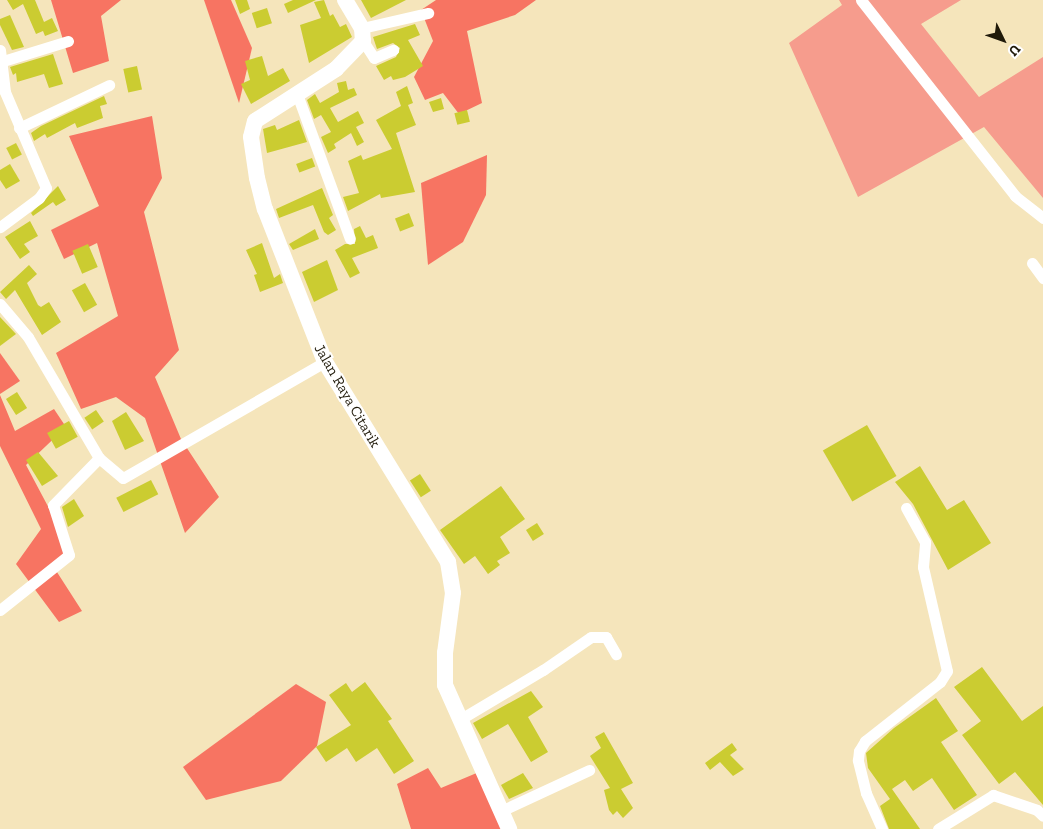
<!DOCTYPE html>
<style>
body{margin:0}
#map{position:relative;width:1043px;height:829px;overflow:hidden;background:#f5e5bb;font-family:"Zilla Slab",serif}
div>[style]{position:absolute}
.green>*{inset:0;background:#f69c8d}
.forest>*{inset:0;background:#f77462}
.building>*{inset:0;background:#cbcc31;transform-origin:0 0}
.street>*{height:11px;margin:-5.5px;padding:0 5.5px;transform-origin:5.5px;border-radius:5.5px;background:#fff}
.secondary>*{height:16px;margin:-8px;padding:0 8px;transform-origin:8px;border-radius:8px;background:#fff}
span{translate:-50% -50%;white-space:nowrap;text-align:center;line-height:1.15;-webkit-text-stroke:4px #fff;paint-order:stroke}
.street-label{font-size:15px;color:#201a0a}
.north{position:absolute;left:978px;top:15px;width:50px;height:50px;-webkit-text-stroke:4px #fff;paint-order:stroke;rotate:132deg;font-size:14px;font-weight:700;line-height:20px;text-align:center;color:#201a0a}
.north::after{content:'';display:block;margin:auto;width:18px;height:22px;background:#201a0a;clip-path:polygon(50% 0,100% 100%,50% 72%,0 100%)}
</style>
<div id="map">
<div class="green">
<div style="clip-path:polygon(839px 0,961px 0,921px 24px,979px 97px,1043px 57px,1043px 198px,984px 127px,858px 197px,789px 43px,842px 5px)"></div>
</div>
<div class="forest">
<div style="clip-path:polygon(51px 0,121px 0,101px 16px,109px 61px,73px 73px)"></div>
<div style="clip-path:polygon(204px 0,231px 0,252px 48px,239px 103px)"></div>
<div style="clip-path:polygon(436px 0,536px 0,515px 15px,467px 31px,482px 103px,459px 114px,443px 93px,425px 100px,414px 77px,433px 41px,421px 10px)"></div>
<div style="clip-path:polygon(152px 116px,162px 178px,144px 212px,179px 350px,155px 377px,181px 439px,219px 497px,185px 533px,145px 418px,116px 397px,81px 409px,56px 353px,118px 316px,97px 243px,64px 259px,51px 230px,99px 206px,69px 136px)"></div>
<div style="clip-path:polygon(487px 155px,486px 195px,463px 242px,428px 265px,421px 183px)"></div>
<div style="clip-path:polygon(0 353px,20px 381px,0 394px)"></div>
<div style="clip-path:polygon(0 395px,15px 431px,54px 409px,66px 427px,26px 465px,68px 544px,55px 569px,82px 611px,59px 622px,16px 564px,41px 529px,0 446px)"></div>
<div style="clip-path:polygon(296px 684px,326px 702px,317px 746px,281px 781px,206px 800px,183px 767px)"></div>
<div style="clip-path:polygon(428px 768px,441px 788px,479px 772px,509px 829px,411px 829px,397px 784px)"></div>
</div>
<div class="building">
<div style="clip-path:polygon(7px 0,35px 0,44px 22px,52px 18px,58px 31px,45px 36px,43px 31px,36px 34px,23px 4px,13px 10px)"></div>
<div style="clip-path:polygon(235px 0,247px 0,250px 9px,240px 14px)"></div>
<div style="clip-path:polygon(293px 0,316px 0,288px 13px,284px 4px)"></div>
<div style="clip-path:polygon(324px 0,330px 16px,333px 14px,340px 27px,346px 24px,352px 37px,309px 63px,300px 25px,321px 18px,314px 2px)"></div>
<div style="clip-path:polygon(361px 0,406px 0,371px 18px)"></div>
<div style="left:267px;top:8px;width:16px;height:16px;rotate:72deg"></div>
<div style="clip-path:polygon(10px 15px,24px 47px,12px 50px,0 25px,0 19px)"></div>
<div style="clip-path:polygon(415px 24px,420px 35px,408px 40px,423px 66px,405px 77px,393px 80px,391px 76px,384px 80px,376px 66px,396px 57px,400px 48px,393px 43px,377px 49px,373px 37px)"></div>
<div style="clip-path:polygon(53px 54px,63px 84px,49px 88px,44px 74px,17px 82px,16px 73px,13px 75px,10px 67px)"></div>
<div style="clip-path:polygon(262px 56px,268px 76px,283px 68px,290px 81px,251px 104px,241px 84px,250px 80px,245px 61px)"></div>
<div style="left:137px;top:66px;width:24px;height:14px;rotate:78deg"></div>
<div style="clip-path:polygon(346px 81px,348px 90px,354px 88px,357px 95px,330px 108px,338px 122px,358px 111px,364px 123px,356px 127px,364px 142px,357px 146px,351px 133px,334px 144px,336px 148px,328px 153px,321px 137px,331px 132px,321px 115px,314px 119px,307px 100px,315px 94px,320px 103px,339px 92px,337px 83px)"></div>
<div style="clip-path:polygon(407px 86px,413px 103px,408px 105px,416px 125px,396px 133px,415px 192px,381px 198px,380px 194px,348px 211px,343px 197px,359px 193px,348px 161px,361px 155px,363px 160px,392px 149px,376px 120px,401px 106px,396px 92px)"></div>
<div style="clip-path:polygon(104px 96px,107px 104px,100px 106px,103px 118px,77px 128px,75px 123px,47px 138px,45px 134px,34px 141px,31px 133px,41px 126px)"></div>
<div style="clip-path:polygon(441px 98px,444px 109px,433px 112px,429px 102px)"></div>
<div style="left:467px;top:110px;width:12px;height:13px;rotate:76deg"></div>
<div style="clip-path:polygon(299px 120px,307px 142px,267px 153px,263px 129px,275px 125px,277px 130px)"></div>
<div style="left:16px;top:143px;width:13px;height:11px;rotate:63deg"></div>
<div style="left:312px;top:158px;width:9px;height:17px;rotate:69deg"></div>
<div style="clip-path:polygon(10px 164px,20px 181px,6px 189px,0 180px,0 170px)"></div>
<div style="clip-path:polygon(58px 186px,66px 200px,56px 206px,53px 202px,33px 216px,31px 213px)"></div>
<div style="clip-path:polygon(322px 188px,333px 215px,329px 218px,336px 230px,328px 235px,324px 232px,313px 205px,279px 218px,276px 209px)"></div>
<div style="left:409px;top:213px;width:14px;height:15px;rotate:69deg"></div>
<div style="clip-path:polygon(30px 221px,38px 236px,24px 244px,30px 252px,20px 259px,5px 237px)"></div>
<div style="clip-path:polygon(360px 226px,366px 238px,373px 235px,378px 248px,352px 258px,360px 273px,350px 278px,335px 250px,345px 244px,355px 244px,354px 229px)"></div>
<div style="clip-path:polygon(315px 229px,319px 239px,293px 250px,289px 244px)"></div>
<div style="clip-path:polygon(262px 243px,274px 278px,280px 274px,283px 283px,260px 292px,254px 275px,257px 274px,246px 250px)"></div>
<div style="left:88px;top:244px;width:25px;height:17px;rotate:67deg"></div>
<div style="clip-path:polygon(327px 260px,338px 290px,314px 302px,302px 272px)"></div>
<div style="clip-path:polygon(29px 265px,37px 274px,27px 283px,38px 305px,41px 307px,49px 302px,61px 322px,42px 335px,15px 290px,6px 299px,0 292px)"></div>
<div style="left:85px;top:283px;width:25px;height:15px;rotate:61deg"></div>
<div style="clip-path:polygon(0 317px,16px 334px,0 346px)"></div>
<div style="left:17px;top:392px;width:19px;height:13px;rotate:58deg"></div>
<div style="left:96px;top:410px;width:14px;height:14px;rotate:56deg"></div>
<div style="clip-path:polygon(126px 412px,144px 441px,125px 450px,112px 421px)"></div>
<div style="left:69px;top:421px;width:18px;height:25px;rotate:61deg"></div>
<div style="left:867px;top:425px;width:59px;height:51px;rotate:60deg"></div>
<div style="clip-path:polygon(38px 452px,58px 476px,42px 486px,26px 460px)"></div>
<div style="clip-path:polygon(920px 466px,947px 510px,964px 500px,991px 543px,948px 570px,913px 504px,895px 482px)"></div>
<div style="left:420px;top:474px;width:20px;height:12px;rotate:57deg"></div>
<div style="left:151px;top:480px;width:16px;height:39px;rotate:63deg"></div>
<div style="clip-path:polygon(501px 486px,525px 519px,500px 537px,510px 553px,497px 561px,500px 565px,488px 574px,475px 556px,464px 564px,440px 530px)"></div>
<div style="clip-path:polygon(74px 499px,84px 516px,68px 527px,62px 507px)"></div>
<div style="left:537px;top:523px;width:13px;height:13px;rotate:58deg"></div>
<div style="clip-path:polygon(982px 667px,1022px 721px,1043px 706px,1043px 805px,1015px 772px,999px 784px,962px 735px,981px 721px,954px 687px)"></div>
<div style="clip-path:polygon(365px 682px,392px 719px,388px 721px,414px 761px,394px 774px,377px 748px,356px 762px,347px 748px,326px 762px,316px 747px,351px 725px,329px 695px,346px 683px,352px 692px)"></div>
<div style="clip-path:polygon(531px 691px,543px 707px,528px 717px,548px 752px,531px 762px,508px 724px,482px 739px,473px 723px)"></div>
<div style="clip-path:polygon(936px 698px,958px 731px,941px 742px,977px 795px,954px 810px,932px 778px,913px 791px,905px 780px,892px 789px,920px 829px,889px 829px,880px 806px,890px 799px,868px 768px,866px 753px,894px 728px)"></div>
<div style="clip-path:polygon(604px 732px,633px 783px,621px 789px,633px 808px,623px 818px,617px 811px,613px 815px,609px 810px,604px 790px,610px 788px,590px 756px,601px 748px,595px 737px)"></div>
<div style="clip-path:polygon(732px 743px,737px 750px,730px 755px,744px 769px,733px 776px,720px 762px,710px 770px,705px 763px)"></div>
<div style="clip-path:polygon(523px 773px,533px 788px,509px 799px,501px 785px)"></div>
</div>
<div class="street">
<div style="left:861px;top:0;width:249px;rotate:51.8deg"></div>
<div style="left:1015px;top:196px;width:36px;rotate:38deg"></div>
<div style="left:362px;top:28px;width:68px;rotate:-12.8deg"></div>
<div style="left:363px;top:41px;width:20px;rotate:57deg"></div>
<div style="left:374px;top:58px;width:21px;rotate:-23deg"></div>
<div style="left:0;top:50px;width:42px;rotate:83.2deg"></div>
<div style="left:5px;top:92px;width:104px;rotate:66.9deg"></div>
<div style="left:46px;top:188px;width:12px;rotate:125deg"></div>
<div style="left:39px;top:198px;width:49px;rotate:143.4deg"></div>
<div style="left:3px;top:61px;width:68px;rotate:-17.1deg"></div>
<div style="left:297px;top:94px;width:154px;rotate:69.9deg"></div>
<div style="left:19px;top:128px;width:100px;rotate:-25.5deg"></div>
<div style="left:1032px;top:263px;width:19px;rotate:54deg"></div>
<div style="left:0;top:304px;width:43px;rotate:49.7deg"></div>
<div style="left:28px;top:337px;width:140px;rotate:59.6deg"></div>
<div style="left:99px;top:458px;width:31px;rotate:40deg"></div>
<div style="left:123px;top:478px;width:233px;rotate:-29.9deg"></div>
<div style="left:0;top:610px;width:88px;rotate:-38.6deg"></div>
<div style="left:69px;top:555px;width:52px;rotate:-107.7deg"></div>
<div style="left:53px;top:505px;width:66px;rotate:-45.6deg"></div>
<div style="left:459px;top:720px;width:98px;rotate:-30.8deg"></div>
<div style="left:543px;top:670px;width:58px;rotate:-34.5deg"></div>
<div style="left:591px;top:637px;width:15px"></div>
<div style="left:606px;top:637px;width:20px;rotate:60deg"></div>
<div style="left:503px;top:810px;width:95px;rotate:-24.9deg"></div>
<div style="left:882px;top:829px;width:39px;rotate:-114deg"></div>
<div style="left:866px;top:793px;width:34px;rotate:-104deg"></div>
<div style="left:858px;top:760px;width:9px;rotate:-84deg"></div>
<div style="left:859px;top:751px;width:12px;rotate:-59deg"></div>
<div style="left:865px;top:741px;width:95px;rotate:-38.2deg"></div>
<div style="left:940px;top:682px;width:13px;rotate:-58deg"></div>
<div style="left:947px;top:671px;width:107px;rotate:-103deg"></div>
<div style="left:923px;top:567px;width:25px;rotate:-85deg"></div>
<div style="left:925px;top:542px;width:39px;rotate:-119deg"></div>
<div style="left:938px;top:829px;width:65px;rotate:-31.7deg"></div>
<div style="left:993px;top:795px;width:46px;rotate:18.8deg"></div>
<div style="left:1037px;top:810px;width:8px;rotate:45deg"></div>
</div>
<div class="secondary">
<div style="left:345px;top:0;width:33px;rotate:59deg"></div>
<div style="left:362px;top:28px;width:13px;rotate:86deg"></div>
<div style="left:363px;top:41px;width:39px;rotate:134deg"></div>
<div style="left:336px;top:69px;width:96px;rotate:147.3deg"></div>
<div style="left:255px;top:121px;width:16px;rotate:104deg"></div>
<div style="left:251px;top:137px;width:41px;rotate:81.7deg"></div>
<div style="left:257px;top:178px;width:32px;rotate:76deg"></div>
<div style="left:265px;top:209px;width:164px;rotate:68.6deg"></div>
<div style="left:325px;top:362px;width:235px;rotate:58.4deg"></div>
<div style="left:448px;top:562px;width:31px;rotate:81deg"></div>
<div style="left:453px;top:593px;width:61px;rotate:97.6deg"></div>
<div style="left:445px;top:653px;width:32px;rotate:90deg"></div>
<div style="left:445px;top:685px;width:158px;rotate:66deg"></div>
</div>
<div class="street-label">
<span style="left:347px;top:396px;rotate:60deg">Jalan Raya Citarik</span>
</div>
<div class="north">U</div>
</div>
